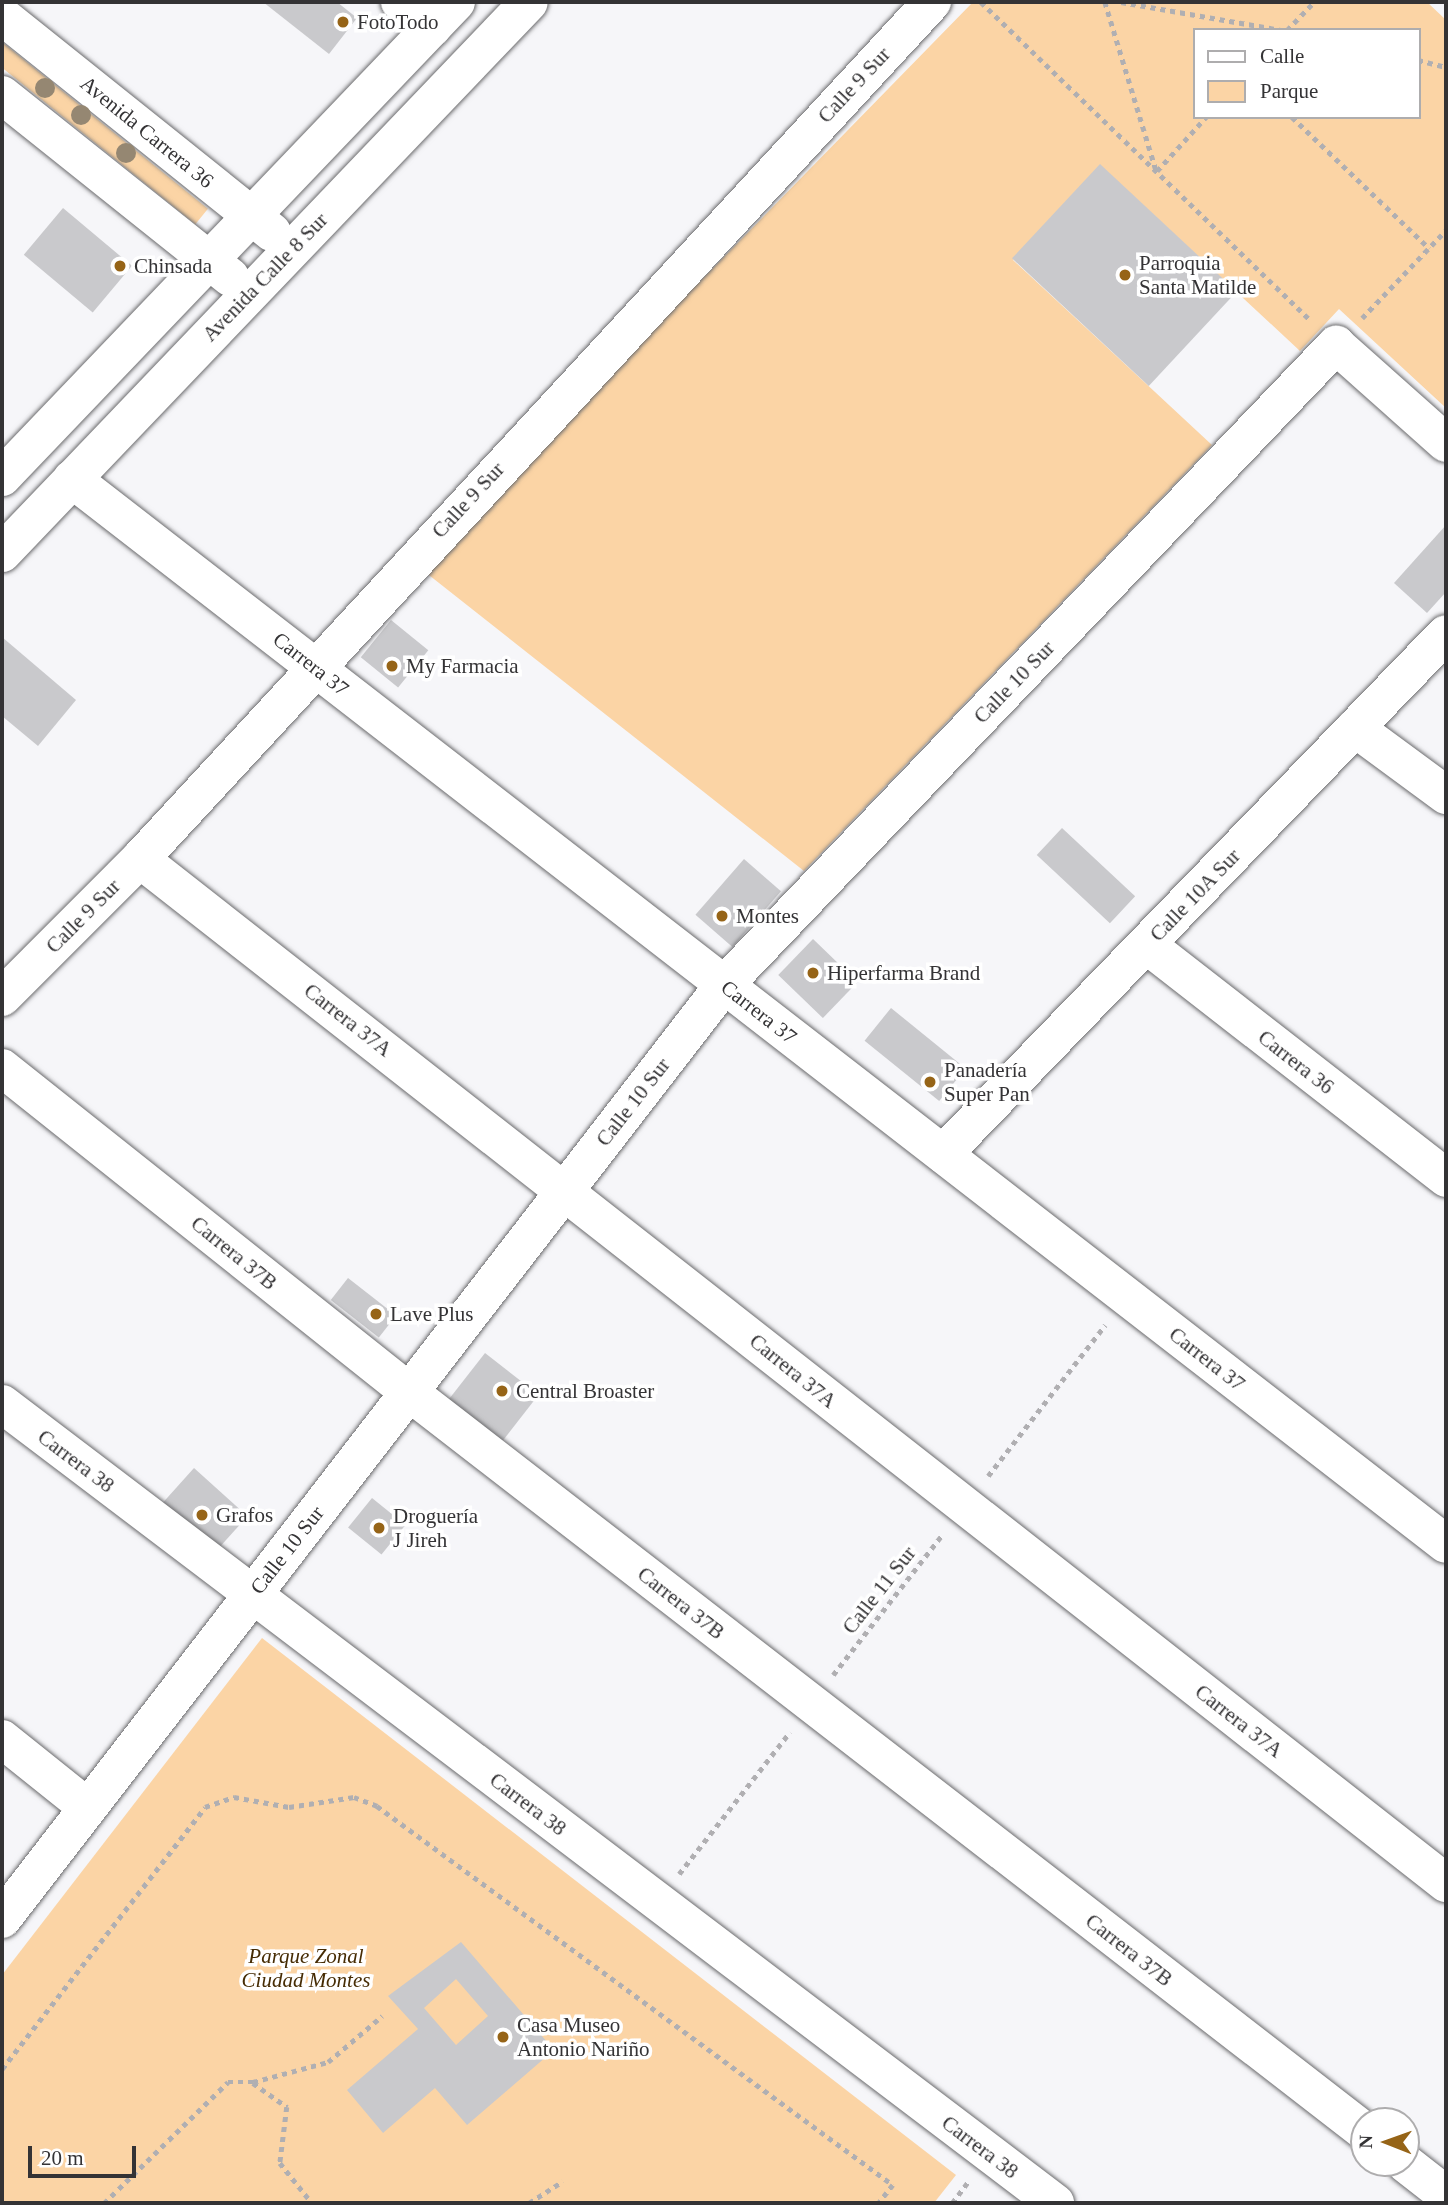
<!DOCTYPE html>
<meta charset="utf-8">
<style>
body{margin:0}
#map{position:relative;width:1448px;height:2205px;overflow:hidden;background:#f6f6f9;font-family:"Times New Roman",serif}
div>[style]{position:absolute}
.green>*{inset:0;background:#fbd4a5;transform-origin:0 0}
.building>*{inset:0;background:#c9c9cc;transform-origin:0 0}
.path>*{height:4.5px;margin-top:-2.25px;transform-origin:0;background:repeating-linear-gradient(90deg,#b0afb2 0 5px,transparent 0 10px)}
.roads{filter:drop-shadow(0 0 2px #6b6b6d) drop-shadow(0 0 2px #6b6b6d)}
.minor>*{height:38px;margin:-19px;padding:0 19px;transform-origin:19px;border-radius:19px;background:#fff}
.secondary>*{height:38px;margin:-19px;padding:0 19px;transform-origin:19px;border-radius:19px;background:#fff}
.trees>*{width:20px;height:20px;margin:-10px;border-radius:50%;background:#958772}
.dots>*{width:19px;height:19px;translate:-50% -50%;box-sizing:border-box;border:4px solid #fff;border-radius:50%}
span{translate:-50% -50%;white-space:nowrap;text-align:center;line-height:1.15;-webkit-text-stroke:7px #fff;paint-order:stroke}
.poi-label{font-size:21px;color:#343335}
.left{translate:0 -50%;text-align:left}
.street-label{font-size:21px;color:#343335}
.park-label{font-size:21px;color:#462c04;font-style:italic}
.frame{position:absolute;inset:0;border:4px solid #343335;pointer-events:none}
.legend{position:absolute;left:1193px;top:28px;width:228px;height:91px;box-sizing:border-box;background:#fff;border:2px solid #aeadae;margin:0;padding:9px 12px;list-style:none;font-size:21px;color:#343335}
.legend li{display:flex;align-items:center;gap:14px;height:35px}
.legend b{width:35px;border:2px solid #aeadae}
.north{position:absolute;left:1350px;top:2107px;width:70px;height:70px;box-sizing:border-box;background:#fff;border:2px solid #aeadae;border-radius:50%;rotate:271deg;font-size:19px;font-weight:700;line-height:28px;text-align:center;color:#343335}
.north::after{content:'';display:block;margin:auto;width:24px;height:32px;background:#966417;clip-path:polygon(50% 0,100% 100%,50% 72%,0 100%)}
.scale{position:absolute;left:28px;top:2146px;width:108px;height:32px;box-sizing:border-box;border:4px solid #343335;border-top:0;padding-left:9px;font-size:21px;line-height:24px;white-space:nowrap;color:#343335;-webkit-text-stroke:5px #fff;paint-order:stroke}
</style>
<div id="map">
<div class="green">
<div style="clip-path:polygon(evenodd,973px 2px,1427px 2px,1446px 20px,1446px 408px,1339px 309px,1300px 351px,1100px 165px,1013px 260px,1212px 445px,804px 871px,420px 568px,973px 2px,1194px 30px,1418px 30px,1418px 117px,1194px 117px,1194px 30px)"></div>
<div style="left:2px;top:42px;width:265px;height:20px;rotate:39deg"></div>
<div style="clip-path:polygon(262px 1638px,956px 2175px,934px 2203px,2px 2203px,2px 1975px)"></div>
</div>
<div class="building">
<div style="clip-path:polygon(263px 2px,337px 2px,357px 18px,329px 54px)"></div>
<div style="left:1100px;top:164px;width:187px;height:129px;rotate:43deg"></div>
<div style="left:63px;top:208px;width:90px;height:61px;rotate:40deg"></div>
<div style="clip-path:polygon(1446px 525px,1446px 592px,1427px 613px,1394px 583px)"></div>
<div style="left:391px;top:620px;width:48px;height:48px;rotate:39deg"></div>
<div style="clip-path:polygon(2px 637px,76px 700px,38px 746px,2px 716px)"></div>
<div style="left:1062px;top:828px;width:100px;height:37px;rotate:43deg"></div>
<div style="left:744px;top:859px;width:49px;height:74px;rotate:41deg"></div>
<div style="left:813px;top:939px;width:62px;height:50px;rotate:44deg"></div>
<div style="left:891px;top:1008px;width:96px;height:42px;rotate:39deg"></div>
<div style="left:348px;top:1278px;width:61px;height:28px;rotate:38deg"></div>
<div style="left:485px;top:1353px;width:68px;height:65px;rotate:38deg"></div>
<div style="left:194px;top:1468px;width:72px;height:53px;rotate:42deg"></div>
<div style="left:372px;top:1498px;width:43px;height:38px;rotate:39deg"></div>
<div style="clip-path:polygon(evenodd,461px 1942px,554px 2050px,467px 2125px,435px 2088px,383px 2133px,347px 2090px,418px 2029px,388px 1996px,461px 1942px,456px 1979px,488px 2016px,456px 2045px,424px 2008px,456px 1979px)"></div>
</div>
<div class="path">
<div style="left:981px;top:2px;width:456px;rotate:44deg"></div>
<div style="left:1105px;top:2px;width:176px;rotate:73.1deg"></div>
<div style="left:1121px;top:2px;width:162px;rotate:9.9deg"></div>
<div style="left:1287px;top:30px;width:39px;rotate:-46deg"></div>
<div style="left:1418px;top:60px;width:29px;rotate:14deg"></div>
<div style="left:1292px;top:117px;width:190px;rotate:43.7deg"></div>
<div style="left:1157px;top:171px;width:73px;rotate:-47.8deg"></div>
<div style="left:1362px;top:318px;width:122px;rotate:-46.3deg"></div>
<div style="left:988px;top:1476px;width:191px;rotate:-52.2deg"></div>
<div style="left:833px;top:1675px;width:177px;rotate:-52.1deg"></div>
<div style="left:679px;top:1874px;width:180px;rotate:-52deg"></div>
<div style="left:2px;top:2069px;width:331px;rotate:-52.2deg"></div>
<div style="left:205px;top:1807px;width:31px;rotate:-19deg"></div>
<div style="left:234px;top:1797px;width:56px;rotate:10.3deg"></div>
<div style="left:289px;top:1807px;width:66px;rotate:-8.7deg"></div>
<div style="left:354px;top:1797px;width:25px;rotate:21deg"></div>
<div style="left:377px;top:1806px;width:640px;rotate:36.3deg"></div>
<div style="left:893px;top:2185px;width:23px;rotate:128deg"></div>
<div style="left:253px;top:2083px;width:42px;rotate:35.2deg"></div>
<div style="left:287px;top:2107px;width:56px;rotate:97.1deg"></div>
<div style="left:280px;top:2163px;width:51px;rotate:51.3deg"></div>
<div style="left:104px;top:2203px;width:173px;rotate:-44.3deg"></div>
<div style="left:228px;top:2082px;width:25px"></div>
<div style="left:253px;top:2082px;width:78px;rotate:-14.9deg"></div>
<div style="left:328px;top:2062px;width:71px;rotate:-40.4deg"></div>
<div style="left:529px;top:2203px;width:40px;rotate:-32.9deg"></div>
<div style="left:952px;top:2203px;width:26px;rotate:-53deg"></div>
</div>
<div class="roads">
<div class="minor">
<div style="left:400px;top:2px;width:41px;rotate:38deg"></div>
<div style="left:72px;top:479px;width:1738px;rotate:37.78deg"></div>
<div style="left:1355px;top:728px;width:113px;rotate:36.4deg"></div>
<div style="left:140px;top:859px;width:1660px;rotate:38.1deg"></div>
<div style="left:1147px;top:945px;width:379px;rotate:37.9deg"></div>
<div style="left:2px;top:997px;width:195px;rotate:-45deg"></div>
<div style="left:140px;top:859px;width:1167px;rotate:-47.26deg"></div>
<div style="left:2px;top:1068px;width:520px;rotate:38.52deg"></div>
<div style="left:409px;top:1392px;width:1208px;rotate:37.73deg"></div>
<div style="left:943px;top:1154px;width:723px;rotate:-45.95deg"></div>
<div style="left:2px;top:1404px;width:1322px;rotate:37.19deg"></div>
<div style="left:2px;top:1739px;width:110px;rotate:38.7deg"></div>
<div style="left:2px;top:1919px;width:1181px;rotate:-52.3deg"></div>
<div style="left:724px;top:985px;width:886px;rotate:-46.28deg"></div>
<div style="left:1336px;top:345px;width:147px;rotate:41.7deg"></div>
<div style="left:1405px;top:2163px;width:52px;rotate:38deg"></div>
</div>
<div class="secondary">
<div style="left:2px;top:16px;width:346px;rotate:38.7deg"></div>
<div style="left:2px;top:95px;width:292px;rotate:38.6deg"></div>
<div style="left:2px;top:477px;width:657px;rotate:-46.29deg"></div>
<div style="left:2px;top:553px;width:762px;rotate:-46.28deg"></div>
</div>
</div>
<div class="trees">
<div style="left:45px;top:88px"></div>
<div style="left:81px;top:115px"></div>
<div style="left:126px;top:153px"></div>
</div>
<div class="dots">
<div style="left:343px;top:22px;background:#966417"></div>
<div style="left:120px;top:266px;background:#966417"></div>
<div style="left:1125px;top:275px;background:#966417"></div>
<div style="left:392px;top:666px;background:#966417"></div>
<div style="left:722px;top:916px;background:#966417"></div>
<div style="left:813px;top:973px;background:#966417"></div>
<div style="left:930px;top:1082px;background:#966417"></div>
<div style="left:376px;top:1314px;background:#966417"></div>
<div style="left:502px;top:1391px;background:#966417"></div>
<div style="left:202px;top:1515px;background:#966417"></div>
<div style="left:379px;top:1528px;background:#966417"></div>
<div style="left:503px;top:2037px;background:#966417"></div>
</div>
<div class="poi-label">
<span class="left" style="left:357px;top:22px">FotoTodo</span>
<span class="left" style="left:1139px;top:275px">Parroquia<br>Santa Matilde</span>
<span class="left" style="left:134px;top:266px">Chinsada</span>
<span class="left" style="left:406px;top:666px">My Farmacia</span>
<span class="left" style="left:736px;top:916px">Montes</span>
<span class="left" style="left:827px;top:973px">Hiperfarma Brand</span>
<span class="left" style="left:944px;top:1082px">Panadería<br>Super Pan</span>
<span class="left" style="left:390px;top:1314px">Lave Plus</span>
<span class="left" style="left:516px;top:1391px">Central Broaster</span>
<span class="left" style="left:216px;top:1515px">Grafos</span>
<span class="left" style="left:393px;top:1528px">Droguería<br>J Jireh</span>
<span class="left" style="left:517px;top:2037px">Casa Museo<br>Antonio Nariño</span>
</div>
<div class="street-label">
<span style="left:854px;top:85px;rotate:-47deg">Calle 9 Sur</span>
<span style="left:147px;top:132px;rotate:39deg">Avenida Carrera 36</span>
<span style="left:265px;top:277px;rotate:-46deg">Avenida Calle 8 Sur</span>
<span style="left:468px;top:500px;rotate:-47deg">Calle 9 Sur</span>
<span style="left:311px;top:664px;rotate:38deg">Carrera 37</span>
<span style="left:1014px;top:682px;rotate:-46deg">Calle 10 Sur</span>
<span style="left:1195px;top:895px;rotate:-46deg">Calle 10A Sur</span>
<span style="left:83px;top:916px;rotate:-45deg">Calle 9 Sur</span>
<span style="left:759px;top:1012px;rotate:38deg">Carrera 37</span>
<span style="left:348px;top:1020px;rotate:38deg">Carrera 37A</span>
<span style="left:1296px;top:1062px;rotate:38deg">Carrera 36</span>
<span style="left:633px;top:1102px;rotate:-52deg">Calle 10 Sur</span>
<span style="left:234px;top:1253px;rotate:39deg">Carrera 37B</span>
<span style="left:1207px;top:1359px;rotate:38deg">Carrera 37</span>
<span style="left:793px;top:1371px;rotate:39deg">Carrera 37A</span>
<span style="left:76px;top:1461px;rotate:37deg">Carrera 38</span>
<span style="left:287px;top:1550px;rotate:-52deg">Calle 10 Sur</span>
<span style="left:879px;top:1590px;rotate:-52deg">Calle 11 Sur</span>
<span style="left:681px;top:1603px;rotate:38deg">Carrera 37B</span>
<span style="left:1239px;top:1721px;rotate:38deg">Carrera 37A</span>
<span style="left:528px;top:1804px;rotate:37deg">Carrera 38</span>
<span style="left:1129px;top:1950px;rotate:38deg">Carrera 37B</span>
<span style="left:980px;top:2147px;rotate:37deg">Carrera 38</span>
</div>
<div class="park-label">
<span style="left:306px;top:1968px">Parque Zonal<br>Ciudad Montes</span>
</div>
<div class="frame"></div>
<ul class="legend">
<li><b style="height:9px;background:#fff"></b>Calle</li>
<li><b style="height:19px;background:#fbd4a5"></b>Parque</li>
</ul>
<div class="north">N</div>
<div class="scale">20 m</div>
</div>
